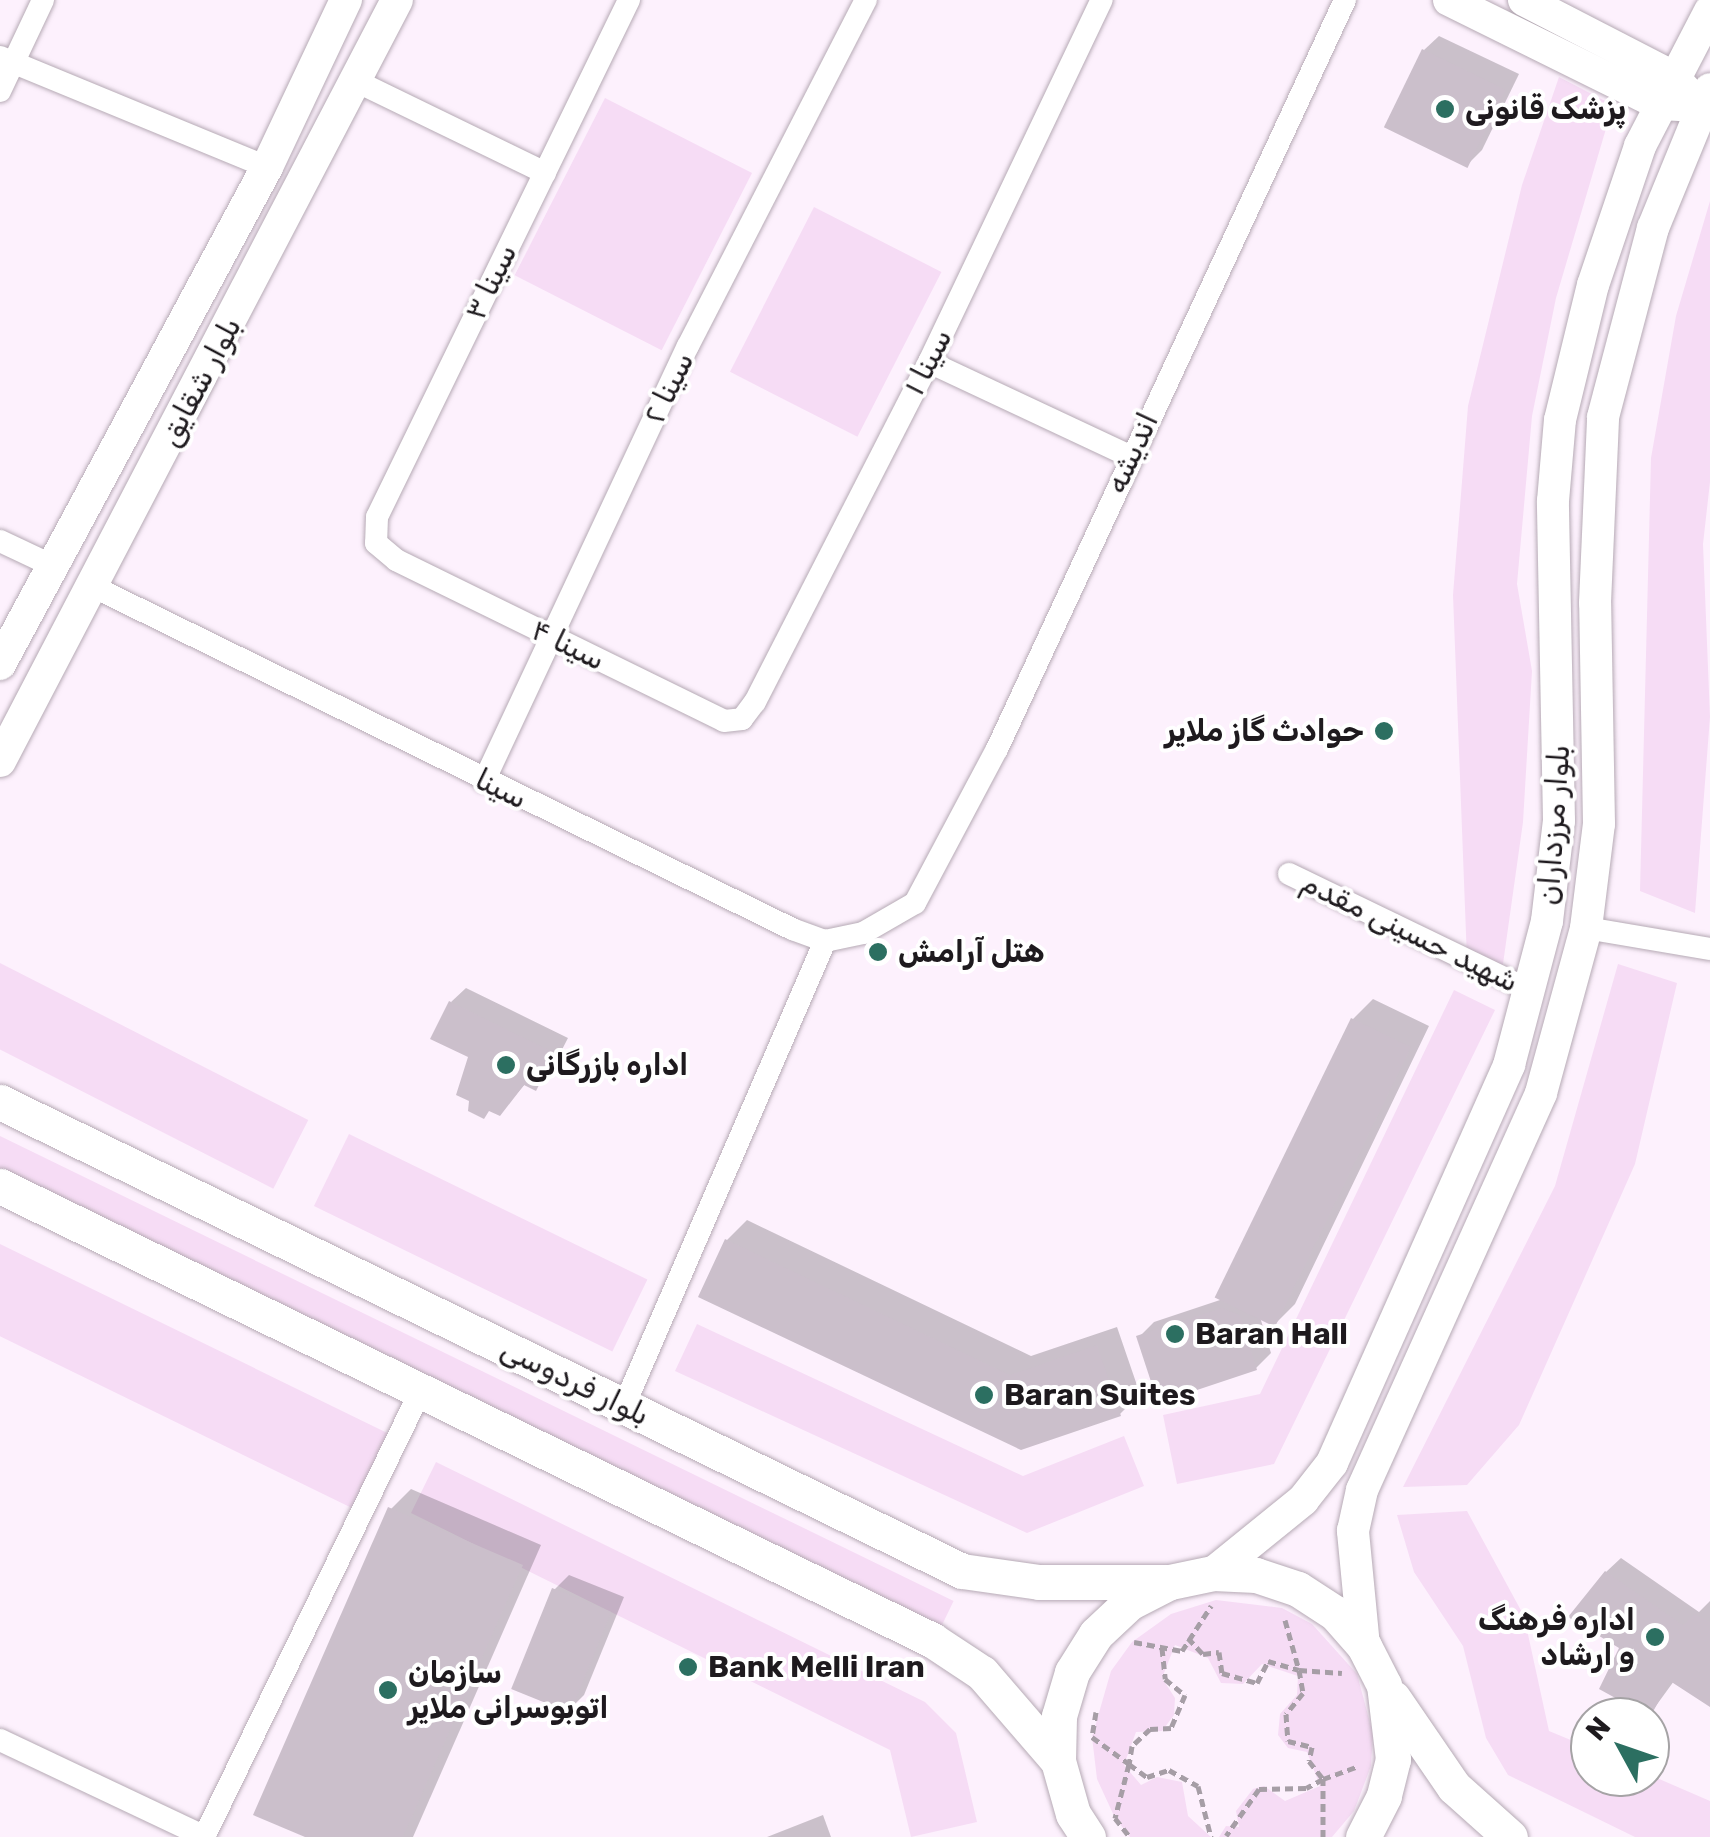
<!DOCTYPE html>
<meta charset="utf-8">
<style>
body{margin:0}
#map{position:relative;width:1710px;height:1837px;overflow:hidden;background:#fdf1fd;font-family:Rubik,Cairo,sans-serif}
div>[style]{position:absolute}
.green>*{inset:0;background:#f6dcf5;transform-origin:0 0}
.shadow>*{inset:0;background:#0003}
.building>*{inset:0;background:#cbbfcb;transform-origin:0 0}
.path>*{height:5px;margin-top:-2.5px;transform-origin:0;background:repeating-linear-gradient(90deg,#a69ea6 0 8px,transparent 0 13px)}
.roads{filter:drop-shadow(0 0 2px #b6aab5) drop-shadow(0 0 2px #b6aab5)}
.minor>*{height:22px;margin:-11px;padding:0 11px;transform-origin:11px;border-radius:11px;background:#fff}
.secondary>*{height:32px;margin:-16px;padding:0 16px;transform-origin:16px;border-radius:16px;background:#fff}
.primary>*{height:35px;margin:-17.5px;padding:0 17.5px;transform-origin:17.5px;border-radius:17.5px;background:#fff}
.dots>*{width:28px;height:28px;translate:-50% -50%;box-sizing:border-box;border:5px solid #fff;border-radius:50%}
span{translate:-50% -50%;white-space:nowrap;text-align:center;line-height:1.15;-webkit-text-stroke:8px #fff;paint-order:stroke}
.poi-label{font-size:30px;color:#1e1a1e;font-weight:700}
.left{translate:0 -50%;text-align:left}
.right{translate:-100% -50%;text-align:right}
.street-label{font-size:30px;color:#1e1a1e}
.north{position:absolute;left:1570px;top:1697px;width:100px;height:100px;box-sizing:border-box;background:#fff;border:2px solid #a5a3a5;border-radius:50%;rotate:310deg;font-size:28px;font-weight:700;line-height:40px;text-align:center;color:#1e1a1e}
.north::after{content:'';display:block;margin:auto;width:35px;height:45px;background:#2c6f61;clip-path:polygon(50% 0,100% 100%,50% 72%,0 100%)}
</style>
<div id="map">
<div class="green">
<div style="clip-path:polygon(1559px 77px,1613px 105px,1556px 298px,1532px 416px,1517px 584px,1532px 671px,1523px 822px,1502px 971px,1467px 960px,1453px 595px,1468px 406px,1522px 185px)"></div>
<div style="left:605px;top:98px;width:165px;height:199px;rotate:27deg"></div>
<div style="clip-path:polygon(1710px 201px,1710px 482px,1703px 544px,1710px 717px,1695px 913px,1640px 891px,1651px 458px,1676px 316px)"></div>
<div style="left:814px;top:207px;width:143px;height:185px;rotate:27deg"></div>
<div style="left:0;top:963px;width:346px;height:77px;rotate:27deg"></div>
<div style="clip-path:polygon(1618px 964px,1677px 983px,1635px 1164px,1519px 1425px,1467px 1485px,1403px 1487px,1555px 1186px)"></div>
<div style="clip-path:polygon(1454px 990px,1495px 1010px,1274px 1464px,1177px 1484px,1163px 1415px,1260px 1394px)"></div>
<div style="left:349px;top:1134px;width:332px;height:80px;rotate:26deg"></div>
<div style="left:0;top:1136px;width:1061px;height:29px;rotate:26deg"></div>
<div style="left:0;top:1244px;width:432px;height:83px;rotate:26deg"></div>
<div style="clip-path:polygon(697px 1324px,1023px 1476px,1124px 1436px,1144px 1486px,1027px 1533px,675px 1371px)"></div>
<div style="clip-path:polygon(436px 1462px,925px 1702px,956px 1733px,977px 1822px,911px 1837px,890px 1750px,411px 1513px)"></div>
<div style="clip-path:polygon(1467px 1511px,1524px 1616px,1549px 1731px,1590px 1748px,1590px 1777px,1650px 1775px,1710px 1801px,1710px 1837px,1635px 1837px,1508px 1775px,1486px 1738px,1463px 1646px,1414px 1572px,1397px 1515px)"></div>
<div style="clip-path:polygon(1216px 1600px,1282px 1608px,1312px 1624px,1357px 1674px,1373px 1734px,1371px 1766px,1354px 1811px,1332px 1837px,1219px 1837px,1226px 1826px,1239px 1827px,1236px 1811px,1253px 1789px,1264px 1786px,1285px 1801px,1320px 1786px,1307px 1752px,1288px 1748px,1278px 1735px,1280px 1714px,1297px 1695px,1298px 1676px,1262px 1664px,1243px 1684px,1221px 1683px,1208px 1658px,1175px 1645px,1162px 1678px,1175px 1698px,1174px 1715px,1162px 1731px,1136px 1732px,1124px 1765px,1141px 1785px,1157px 1777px,1182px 1782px,1188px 1816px,1211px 1837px,1130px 1837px,1115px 1818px,1097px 1779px,1092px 1737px,1111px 1671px,1132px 1642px,1171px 1614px)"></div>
</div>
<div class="shadow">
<div style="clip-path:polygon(1439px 36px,1519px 74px,1482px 150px,1467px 165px,1424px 50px)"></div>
<div style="clip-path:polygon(466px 988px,568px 1038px,550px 1073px,535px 1088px,526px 1083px,500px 1113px,451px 1002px)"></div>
<div style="clip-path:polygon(1373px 999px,1429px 1026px,1295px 1304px,1275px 1324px,1260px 1317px,1271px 1353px,1256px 1368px,1139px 1337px,1154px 1322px,1223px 1299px,1353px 1019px)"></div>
<div style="clip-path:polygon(747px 1220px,1031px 1356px,1117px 1327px,1140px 1394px,1120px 1414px,701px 1296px,727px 1240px)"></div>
<div style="clip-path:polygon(411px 1489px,541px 1545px,413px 1837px,311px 1837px,391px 1509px)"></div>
<div style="clip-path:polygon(1621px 1558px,1699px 1612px,1710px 1601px,1710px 1704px,1674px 1681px,1650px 1714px,1622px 1647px,1606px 1572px)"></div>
<div style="clip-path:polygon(569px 1575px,624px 1597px,584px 1695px,569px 1710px,554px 1590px)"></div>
<div style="clip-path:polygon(823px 1815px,831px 1837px,767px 1837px)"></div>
</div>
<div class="building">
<div style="left:1422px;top:49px;width:93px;height:87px;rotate:26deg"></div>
<div style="clip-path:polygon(449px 1001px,555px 1053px,536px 1091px,524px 1085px,500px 1116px,489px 1111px,484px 1119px,468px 1111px,469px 1101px,456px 1095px,468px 1057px,430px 1039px)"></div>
<div style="left:1351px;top:1018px;width:67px;height:311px;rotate:26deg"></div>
<div style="clip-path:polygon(725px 1239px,1010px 1375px,1097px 1345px,1121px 1416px,1021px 1450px,698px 1297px)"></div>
<div style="clip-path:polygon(1222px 1308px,1240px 1315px,1257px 1370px,1158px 1403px,1136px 1336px)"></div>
<div style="clip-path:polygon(388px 1507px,523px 1565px,403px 1837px,305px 1837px,253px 1815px)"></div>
<div style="clip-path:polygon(1605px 1571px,1683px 1625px,1694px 1614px,1710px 1622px,1710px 1707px,1670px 1681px,1650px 1717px,1599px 1689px,1619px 1648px,1568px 1617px)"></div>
<div style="left:552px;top:1588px;width:64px;height:109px;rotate:22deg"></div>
</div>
<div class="path">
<div style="left:1285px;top:1620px;width:52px;rotate:74.4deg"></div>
<div style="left:1299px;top:1670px;width:43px;rotate:4deg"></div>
<div style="left:1188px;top:1638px;width:22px;rotate:47deg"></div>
<div style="left:1203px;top:1654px;width:16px;rotate:-7deg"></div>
<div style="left:1219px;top:1652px;width:21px;rotate:82deg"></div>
<div style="left:1222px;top:1673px;width:36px;rotate:16deg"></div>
<div style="left:1257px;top:1683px;width:25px;rotate:-63deg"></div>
<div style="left:1268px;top:1661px;width:32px;rotate:16deg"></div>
<div style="left:1299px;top:1670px;width:23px;rotate:80deg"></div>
<div style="left:1303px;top:1693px;width:27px;rotate:129deg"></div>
<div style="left:1286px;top:1714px;width:27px;rotate:86deg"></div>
<div style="left:1288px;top:1741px;width:25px;rotate:14deg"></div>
<div style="left:1312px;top:1747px;width:14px;rotate:102deg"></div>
<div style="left:1309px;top:1761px;width:23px;rotate:52deg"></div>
<div style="left:1323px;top:1779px;width:19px;rotate:152deg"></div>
<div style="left:1306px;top:1788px;width:47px;rotate:178.8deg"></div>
<div style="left:1259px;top:1789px;width:57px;rotate:125.1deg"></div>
<div style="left:1134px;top:1642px;width:49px;rotate:10.6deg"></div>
<div style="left:1182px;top:1651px;width:54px;rotate:-57.2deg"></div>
<div style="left:1162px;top:1648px;width:31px;rotate:84deg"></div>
<div style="left:1165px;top:1679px;width:26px;rotate:39deg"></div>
<div style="left:1185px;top:1695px;width:36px;rotate:113deg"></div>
<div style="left:1171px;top:1728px;width:21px;rotate:177deg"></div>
<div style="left:1150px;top:1729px;width:25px;rotate:137deg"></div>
<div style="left:1132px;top:1746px;width:18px;rotate:99deg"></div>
<div style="left:1129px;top:1764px;width:22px;rotate:36deg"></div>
<div style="left:1147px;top:1777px;width:23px;rotate:-18deg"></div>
<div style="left:1169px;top:1770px;width:33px;rotate:29deg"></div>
<div style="left:1198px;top:1786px;width:53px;rotate:75.7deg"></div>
<div style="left:1096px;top:1712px;width:25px;rotate:99deg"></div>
<div style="left:1092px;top:1737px;width:46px;rotate:36.1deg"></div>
<div style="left:1129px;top:1764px;width:56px;rotate:104.5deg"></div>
<div style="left:1115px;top:1818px;width:24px;rotate:52deg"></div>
<div style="left:1323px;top:1837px;width:58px;rotate:-90deg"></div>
<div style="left:1323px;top:1779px;width:38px;rotate:-20deg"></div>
</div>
<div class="roads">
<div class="minor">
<div style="left:629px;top:0;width:575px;rotate:115.99deg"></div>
<div style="left:377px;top:517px;width:26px;rotate:92deg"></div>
<div style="left:376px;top:543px;width:26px;rotate:40deg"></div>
<div style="left:396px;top:560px;width:365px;rotate:26.1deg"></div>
<div style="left:724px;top:721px;width:18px;rotate:-6deg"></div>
<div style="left:742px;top:719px;width:21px;rotate:-53deg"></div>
<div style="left:755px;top:702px;width:382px;rotate:-62.9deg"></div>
<div style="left:929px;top:362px;width:401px;rotate:-64.5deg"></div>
<div style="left:0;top:57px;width:289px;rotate:22.4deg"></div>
<div style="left:358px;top:82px;width:208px;rotate:25.9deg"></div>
<div style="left:0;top:91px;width:101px;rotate:-64.7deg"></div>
<div style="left:929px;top:362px;width:222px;rotate:25.1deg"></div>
<div style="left:0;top:541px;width:56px;rotate:25.2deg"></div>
<div style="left:92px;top:586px;width:780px;rotate:26.1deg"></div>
<div style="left:792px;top:929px;width:35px;rotate:20deg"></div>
<div style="left:825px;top:941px;width:39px;rotate:-12deg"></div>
<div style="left:863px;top:933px;width:60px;rotate:-30deg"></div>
<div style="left:915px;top:903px;width:174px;rotate:-62deg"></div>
<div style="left:997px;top:749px;width:826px;rotate:-65.08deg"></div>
<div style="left:484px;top:781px;width:480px;rotate:-64.9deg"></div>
<div style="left:688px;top:346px;width:389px;rotate:-62.8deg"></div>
<div style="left:1289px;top:874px;width:269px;rotate:25.8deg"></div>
<div style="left:1586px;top:928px;width:126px;rotate:9.6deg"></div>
<div style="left:624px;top:1406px;width:507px;rotate:-66.62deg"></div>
<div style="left:0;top:1740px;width:227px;rotate:25.3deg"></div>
<div style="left:204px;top:1837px;width:496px;rotate:-64.1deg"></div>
</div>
<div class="secondary">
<div style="left:1449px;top:0;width:234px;rotate:26.3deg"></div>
<div style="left:1659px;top:104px;width:21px;rotate:3deg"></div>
<div style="left:1524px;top:0;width:168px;rotate:27.3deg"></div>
<div style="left:1673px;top:77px;width:21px;rotate:47deg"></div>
<div style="left:0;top:664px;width:564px;rotate:-61.75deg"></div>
<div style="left:267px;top:167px;width:185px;rotate:-64.7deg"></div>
<div style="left:0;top:761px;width:858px;rotate:-62.45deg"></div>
<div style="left:1213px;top:1573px;width:116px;rotate:-39deg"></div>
<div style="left:1303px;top:1500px;width:47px;rotate:-51.9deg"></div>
<div style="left:1332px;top:1463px;width:436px;rotate:-66deg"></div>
<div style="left:1509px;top:1065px;width:149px;rotate:-75.2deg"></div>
<div style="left:1547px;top:921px;width:101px;rotate:-83.2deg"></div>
<div style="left:1559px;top:821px;width:320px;rotate:-91.1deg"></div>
<div style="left:1553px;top:501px;width:81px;rotate:-85.1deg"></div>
<div style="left:1560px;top:420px;width:139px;rotate:-76.3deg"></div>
<div style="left:1593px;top:285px;width:147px;rotate:-71.3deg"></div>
<div style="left:1640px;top:146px;width:152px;rotate:-62.6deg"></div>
<div style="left:1364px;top:1646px;width:116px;rotate:-95.5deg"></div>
<div style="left:1353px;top:1531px;width:42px;rotate:-77.6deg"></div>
<div style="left:1362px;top:1490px;width:435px;rotate:-65.7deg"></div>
<div style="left:1541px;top:1093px;width:171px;rotate:-74.7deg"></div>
<div style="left:1586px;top:928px;width:105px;rotate:-82.9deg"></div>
<div style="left:1599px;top:824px;width:221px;rotate:-91deg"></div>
<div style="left:1595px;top:603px;width:186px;rotate:-87.5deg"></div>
<div style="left:1603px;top:417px;width:196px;rotate:-75.2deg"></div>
<div style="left:1653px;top:228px;width:150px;rotate:-67.7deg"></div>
</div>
<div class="primary">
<div style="left:0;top:1102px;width:1070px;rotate:25.99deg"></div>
<div style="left:962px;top:1571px;width:78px;rotate:8.1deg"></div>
<div style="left:1039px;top:1582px;width:131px"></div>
<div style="left:0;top:1186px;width:1037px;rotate:25.97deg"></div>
<div style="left:932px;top:1640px;width:60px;rotate:33.4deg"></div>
<div style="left:982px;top:1673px;width:116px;rotate:49.2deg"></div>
<div style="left:1393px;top:1698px;width:108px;rotate:55.6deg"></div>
<div style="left:1454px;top:1787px;width:75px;rotate:41.8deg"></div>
<div style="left:1088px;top:1837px;width:27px;rotate:-123deg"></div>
<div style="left:1073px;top:1814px;width:55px;rotate:-105.8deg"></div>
<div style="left:1058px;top:1761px;width:45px;rotate:-88.7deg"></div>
<div style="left:1059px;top:1716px;width:46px;rotate:-73.5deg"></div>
<div style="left:1072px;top:1672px;width:45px;rotate:-57.7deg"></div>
<div style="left:1096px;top:1634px;width:45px;rotate:-43.2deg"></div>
<div style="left:1129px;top:1603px;width:46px;rotate:-27.1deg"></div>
<div style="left:1170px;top:1582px;width:44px;rotate:-11.8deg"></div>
<div style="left:1213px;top:1573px;width:43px;rotate:2.7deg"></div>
<div style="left:1256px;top:1575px;width:44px;rotate:18.4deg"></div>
<div style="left:1298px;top:1589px;width:44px;rotate:33deg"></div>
<div style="left:1335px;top:1613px;width:44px;rotate:48.7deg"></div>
<div style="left:1364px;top:1646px;width:44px;rotate:62.9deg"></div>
<div style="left:1384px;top:1685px;width:75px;rotate:83.1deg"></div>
<div style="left:1393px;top:1759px;width:38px;rotate:104deg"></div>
<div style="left:1384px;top:1796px;width:46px;rotate:117.1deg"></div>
</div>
</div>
<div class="dots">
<div style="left:1445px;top:109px;background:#2c6f61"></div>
<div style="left:1384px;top:731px;background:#2c6f61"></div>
<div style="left:878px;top:952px;background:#2c6f61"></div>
<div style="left:506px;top:1065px;background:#2c6f61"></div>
<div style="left:1175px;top:1334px;background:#2c6f61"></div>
<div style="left:984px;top:1395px;background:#2c6f61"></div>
<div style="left:1655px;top:1637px;background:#2c6f61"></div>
<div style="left:688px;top:1667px;background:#2c6f61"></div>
<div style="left:388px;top:1690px;background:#2c6f61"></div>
</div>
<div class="poi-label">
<span class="left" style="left:1465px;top:109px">پزشک قانونی</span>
<span class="right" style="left:1364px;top:731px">حوادث گاز ملایر</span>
<span class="left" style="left:898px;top:952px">هتل آرامش</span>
<span class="left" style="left:526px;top:1065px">اداره بازرگانی</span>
<span class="left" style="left:1195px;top:1334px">Baran Hall</span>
<span class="left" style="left:1004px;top:1395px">Baran Suites</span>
<span class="right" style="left:1635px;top:1637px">اداره فرهنگ<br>و ارشاد</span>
<span class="left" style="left:708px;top:1667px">Bank Melli Iran</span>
<span class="left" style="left:408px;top:1690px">سازمان<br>اتوبوسرانی ملایر</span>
</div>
<div class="street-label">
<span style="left:491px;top:282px;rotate:-64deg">سینا ۳</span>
<span style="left:928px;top:362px;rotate:-63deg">سینا ۱</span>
<span style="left:200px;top:382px;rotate:-62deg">بلوار شقایق</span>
<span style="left:669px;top:388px;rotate:-64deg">سینا ۲</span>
<span style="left:1132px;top:453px;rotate:-65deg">اندیشه</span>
<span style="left:568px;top:645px;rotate:26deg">سینا ۴</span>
<span style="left:501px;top:789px;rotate:26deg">سینا</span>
<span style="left:1554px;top:825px;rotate:-86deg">بلوار مرزداران</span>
<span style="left:1410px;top:932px;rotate:26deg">شهید حسینی مقدم</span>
<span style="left:575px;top:1382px;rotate:26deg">بلوار فردوسی</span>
</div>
<div class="north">N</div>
</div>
